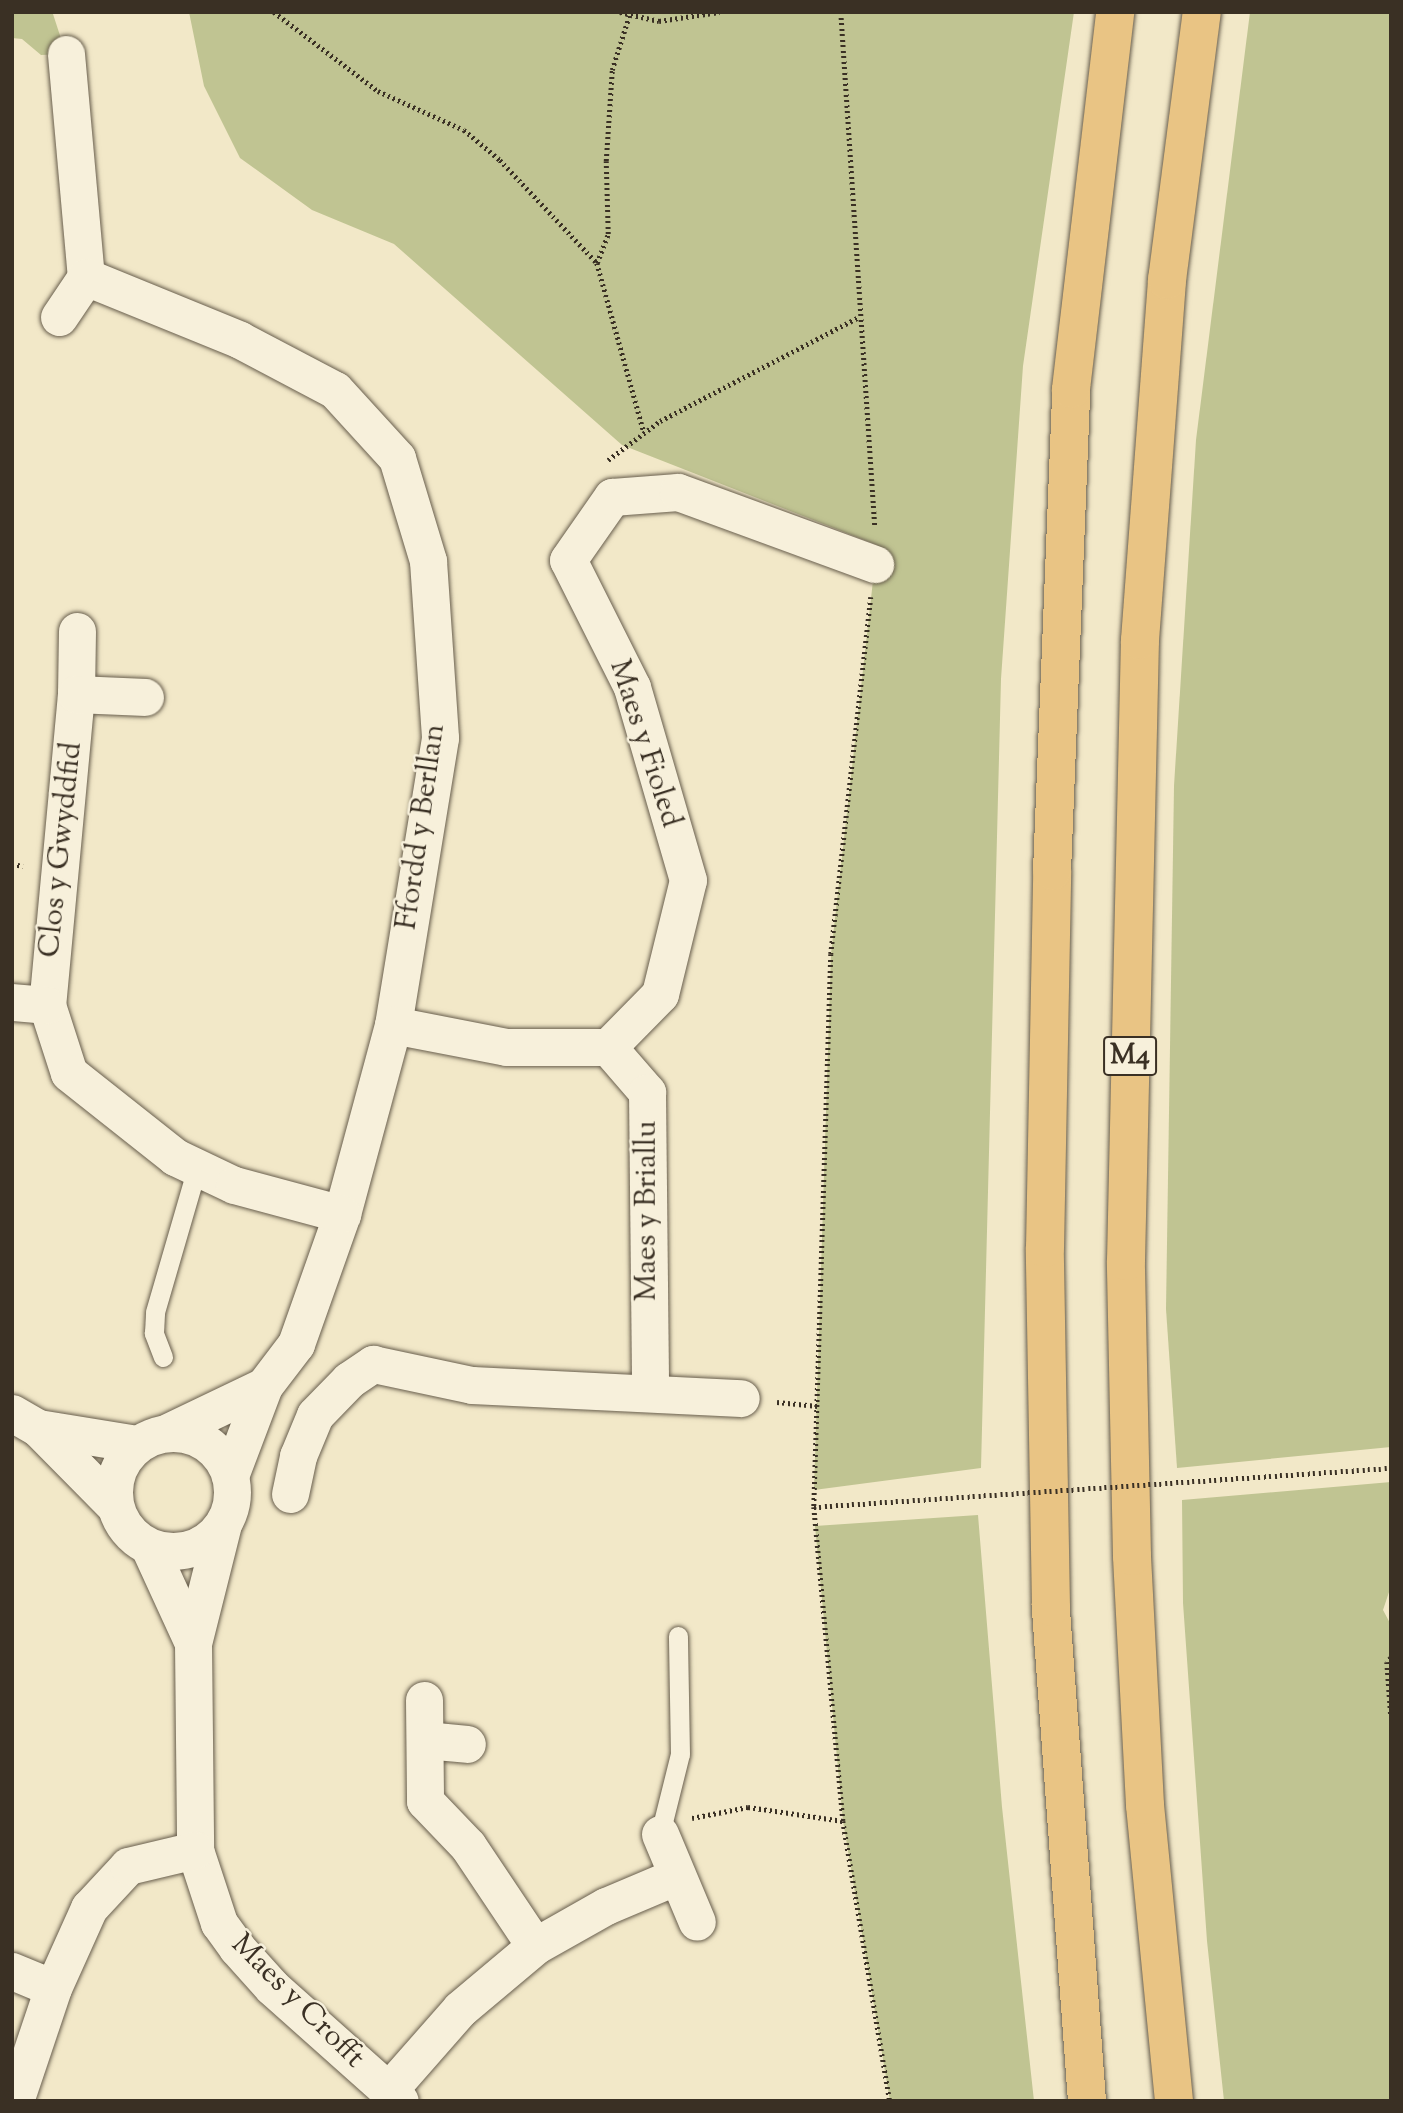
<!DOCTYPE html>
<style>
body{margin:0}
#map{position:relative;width:1403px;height:2113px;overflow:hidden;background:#f2e8c8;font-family:"Sorts Mill Goudy",serif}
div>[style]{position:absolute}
.green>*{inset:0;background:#c0c492}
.path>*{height:4.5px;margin-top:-2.25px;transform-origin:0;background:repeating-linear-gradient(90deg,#3a3024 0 2px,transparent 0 5.5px)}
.roads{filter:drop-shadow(0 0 2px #685e4d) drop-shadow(0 0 2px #685e4d)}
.service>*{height:19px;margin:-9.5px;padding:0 9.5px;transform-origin:9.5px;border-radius:9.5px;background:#f7f0db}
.minor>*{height:37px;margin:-18.5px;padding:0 18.5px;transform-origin:18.5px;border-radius:18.5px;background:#f7f0db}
.minor>.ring{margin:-18.5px;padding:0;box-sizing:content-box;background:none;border:37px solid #f7f0db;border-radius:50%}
.motorway>*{height:38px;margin:-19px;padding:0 19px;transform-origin:19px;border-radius:19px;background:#e9c484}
.path-bridge>*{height:4.5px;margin-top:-2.25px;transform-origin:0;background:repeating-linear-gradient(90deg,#3a3024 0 2px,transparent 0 5.5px)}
span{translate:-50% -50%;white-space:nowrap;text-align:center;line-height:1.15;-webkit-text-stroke:5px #f7f0db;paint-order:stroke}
.shield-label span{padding:2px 5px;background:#f7f0db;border:2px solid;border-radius:5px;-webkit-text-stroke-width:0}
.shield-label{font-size:28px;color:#3a3024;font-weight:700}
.street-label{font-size:30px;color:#3a3024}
.frame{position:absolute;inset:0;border:14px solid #3a3024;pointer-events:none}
</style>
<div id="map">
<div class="green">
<div style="clip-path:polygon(12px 12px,58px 12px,53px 14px,66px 54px,41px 55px,22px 39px,12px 38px)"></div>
<div style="clip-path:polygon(189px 12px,1074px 12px,1023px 366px,1001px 679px,981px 1468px,814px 1490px,831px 954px,877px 545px,622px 445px,394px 244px,312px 210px,240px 158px,204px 86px)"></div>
<div style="clip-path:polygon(1250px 12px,1391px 12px,1391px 1447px,1177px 1468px,1166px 1309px,1174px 786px,1196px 440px)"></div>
<div style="clip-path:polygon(1391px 1482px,1391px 1586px,1383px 1610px,1391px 1625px,1391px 2101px,1224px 2101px,1207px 1941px,1183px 1603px,1182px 1500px)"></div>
<div style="clip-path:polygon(978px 1515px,1002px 1807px,1034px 2101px,890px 2101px,843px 1821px,815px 1526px)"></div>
</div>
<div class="path">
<div style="left:274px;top:12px;width:131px;rotate:37.2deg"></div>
<div style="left:378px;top:91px;width:94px;rotate:24.4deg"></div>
<div style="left:464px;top:130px;width:47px;rotate:39.8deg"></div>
<div style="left:500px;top:160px;width:141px;rotate:46.7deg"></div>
<div style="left:597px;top:263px;width:175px;rotate:74.5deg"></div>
<div style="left:620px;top:12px;width:40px;rotate:13deg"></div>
<div style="left:659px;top:21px;width:61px;rotate:-8.5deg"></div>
<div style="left:841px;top:12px;width:515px;rotate:86.22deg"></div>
<div style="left:597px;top:263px;width:31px;rotate:-69deg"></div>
<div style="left:608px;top:234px;width:73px;rotate:-91.6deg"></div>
<div style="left:606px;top:161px;width:91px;rotate:-86.2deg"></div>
<div style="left:612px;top:70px;width:57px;rotate:-72.5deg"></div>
<div style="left:608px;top:460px;width:65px;rotate:-36.9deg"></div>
<div style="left:660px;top:421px;width:225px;rotate:-27.6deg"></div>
<div style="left:871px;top:597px;width:359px;rotate:96.4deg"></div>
<div style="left:831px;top:954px;width:553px;rotate:91.76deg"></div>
<div style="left:814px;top:1507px;width:315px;rotate:84.7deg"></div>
<div style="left:843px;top:1821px;width:284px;rotate:80.5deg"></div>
<div style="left:12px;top:864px;width:11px;rotate:10deg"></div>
<div style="left:777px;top:1402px;width:41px;rotate:5.6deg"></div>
<div style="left:1391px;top:1658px;width:6px;rotate:135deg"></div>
<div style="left:1387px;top:1662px;width:54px;rotate:85.8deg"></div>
<div style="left:692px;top:1818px;width:57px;rotate:-11.1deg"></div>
<div style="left:748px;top:1807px;width:96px;rotate:8.4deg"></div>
</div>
<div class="roads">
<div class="service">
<div style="left:163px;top:1357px;width:26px;rotate:-111deg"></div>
<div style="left:154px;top:1333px;width:21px;rotate:-87deg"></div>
<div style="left:155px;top:1312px;width:151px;rotate:-73.8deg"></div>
<div style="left:660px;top:1834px;width:82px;rotate:-76deg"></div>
<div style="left:680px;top:1754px;width:118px;rotate:-91deg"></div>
</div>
<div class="minor">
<div style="left:66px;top:54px;width:224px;rotate:84.9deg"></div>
<div style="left:86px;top:277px;width:166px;rotate:22.2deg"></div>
<div style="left:240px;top:340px;width:107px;rotate:27.8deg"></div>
<div style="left:335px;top:390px;width:92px;rotate:47.6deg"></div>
<div style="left:397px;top:458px;width:108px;rotate:73.2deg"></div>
<div style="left:428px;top:561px;width:177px;rotate:86.1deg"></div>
<div style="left:440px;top:738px;width:291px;rotate:99.3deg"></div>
<div style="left:393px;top:1025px;width:196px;rotate:105.1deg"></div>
<div style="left:342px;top:1214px;width:138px;rotate:109.5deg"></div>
<div style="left:296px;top:1344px;width:53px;rotate:127.3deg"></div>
<div style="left:264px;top:1386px;width:96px;rotate:110.7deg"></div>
<div style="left:59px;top:317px;width:48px;rotate:-56deg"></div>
<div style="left:77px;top:631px;width:63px;rotate:90.9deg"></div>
<div style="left:76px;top:694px;width:312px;rotate:95.3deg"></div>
<div style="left:47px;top:1005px;width:71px;rotate:72.1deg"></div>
<div style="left:69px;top:1073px;width:135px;rotate:38.4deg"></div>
<div style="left:175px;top:1157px;width:65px;rotate:25.4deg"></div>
<div style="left:234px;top:1185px;width:112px;rotate:15deg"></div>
<div style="left:76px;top:694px;width:69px;rotate:2.5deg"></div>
<div style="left:12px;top:1002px;width:35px;rotate:5deg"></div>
<div style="left:393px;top:1025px;width:115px;rotate:11deg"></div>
<div style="left:506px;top:1047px;width:102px"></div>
<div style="left:608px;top:1047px;width:74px;rotate:-45.5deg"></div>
<div style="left:660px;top:994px;width:117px;rotate:-76.2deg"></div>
<div style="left:688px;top:880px;width:201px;rotate:-106.2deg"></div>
<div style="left:632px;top:687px;width:142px;rotate:-116.7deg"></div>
<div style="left:568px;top:560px;width:77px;rotate:-55.1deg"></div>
<div style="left:612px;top:497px;width:66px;rotate:-4.3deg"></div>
<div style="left:678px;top:492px;width:210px;rotate:20.1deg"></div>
<div style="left:608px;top:1047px;width:60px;rotate:49.1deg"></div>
<div style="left:647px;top:1092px;width:298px;rotate:89.4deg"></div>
<div style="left:12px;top:1413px;width:30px;rotate:30deg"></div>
<div style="left:38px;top:1428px;width:110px;rotate:45.4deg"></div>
<div style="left:38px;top:1428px;width:100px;rotate:9.2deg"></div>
<div style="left:168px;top:1432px;width:106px;rotate:-25.6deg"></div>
<div class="ring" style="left:114px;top:1433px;width:81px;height:81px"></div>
<div style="left:290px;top:1494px;width:39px;rotate:-78deg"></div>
<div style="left:298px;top:1456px;width:44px;rotate:-67.5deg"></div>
<div style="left:315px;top:1415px;width:49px;rotate:-45.8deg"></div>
<div style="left:349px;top:1380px;width:29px;rotate:-34deg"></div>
<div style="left:373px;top:1364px;width:101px;rotate:12deg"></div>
<div style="left:472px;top:1385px;width:269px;rotate:2.8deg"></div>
<div style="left:223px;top:1524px;width:123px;rotate:104.1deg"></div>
<div style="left:193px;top:1643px;width:207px;rotate:89.4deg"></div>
<div style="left:195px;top:1850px;width:77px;rotate:71.8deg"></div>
<div style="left:219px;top:1923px;width:31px;rotate:54deg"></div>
<div style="left:237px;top:1948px;width:52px;rotate:48.1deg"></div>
<div style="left:272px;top:1987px;width:171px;rotate:41.7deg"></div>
<div style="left:149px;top:1547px;width:106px;rotate:65.4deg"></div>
<div style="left:424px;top:1700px;width:101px;rotate:89.4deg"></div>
<div style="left:425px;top:1801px;width:62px;rotate:46.3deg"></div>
<div style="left:468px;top:1846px;width:120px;rotate:56.2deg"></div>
<div style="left:425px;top:1740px;width:42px;rotate:5.4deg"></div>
<div style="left:660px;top:1834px;width:95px;rotate:67.2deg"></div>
<div style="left:12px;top:1971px;width:44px;rotate:22.5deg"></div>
<div style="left:388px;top:2091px;width:109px;rotate:-48.7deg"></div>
<div style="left:460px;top:2009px;width:98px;rotate:-40deg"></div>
<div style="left:535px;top:1946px;width:81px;rotate:-29.4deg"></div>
<div style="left:606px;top:1906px;width:77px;rotate:-22.9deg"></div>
<div style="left:15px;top:2101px;width:119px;rotate:-71.4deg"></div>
<div style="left:53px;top:1988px;width:88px;rotate:-65.8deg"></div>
<div style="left:89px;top:1908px;width:57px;rotate:-47.1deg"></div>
<div style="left:128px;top:1866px;width:69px;rotate:-13.4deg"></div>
</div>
<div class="motorway">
<div style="left:1087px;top:2101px;width:495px;rotate:-94.2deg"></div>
<div style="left:1051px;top:1607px;width:359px;rotate:-91deg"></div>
<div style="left:1045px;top:1248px;width:377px;rotate:-88.9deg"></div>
<div style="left:1052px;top:871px;width:482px;rotate:-87.7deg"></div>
<div style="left:1071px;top:389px;width:380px;rotate:-83.3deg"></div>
<div style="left:1174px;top:2101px;width:297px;rotate:-95.6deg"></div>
<div style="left:1145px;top:1805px;width:249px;rotate:-93deg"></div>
<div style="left:1132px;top:1556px;width:295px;rotate:-91.2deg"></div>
<div style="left:1126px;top:1261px;width:621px;rotate:-88.71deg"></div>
<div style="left:1140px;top:640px;width:361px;rotate:-85.7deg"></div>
<div style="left:1167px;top:280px;width:270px;rotate:-82.6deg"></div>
</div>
</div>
<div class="path-bridge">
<div style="left:814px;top:1507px;width:578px;rotate:-3.87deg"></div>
</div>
<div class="shield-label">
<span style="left:1130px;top:1056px">M4</span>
</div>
<div class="street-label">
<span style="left:644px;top:744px;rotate:72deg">Maes y Fioled</span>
<span style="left:422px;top:827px;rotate:-82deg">Ffordd y Berllan</span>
<span style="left:62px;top:850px;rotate:-84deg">Clos y Gwyddfid</span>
<span style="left:648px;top:1211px;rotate:-90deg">Maes y Briallu</span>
<span style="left:297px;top:2002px;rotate:45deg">Maes y Crofft</span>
</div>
<div class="frame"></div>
</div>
